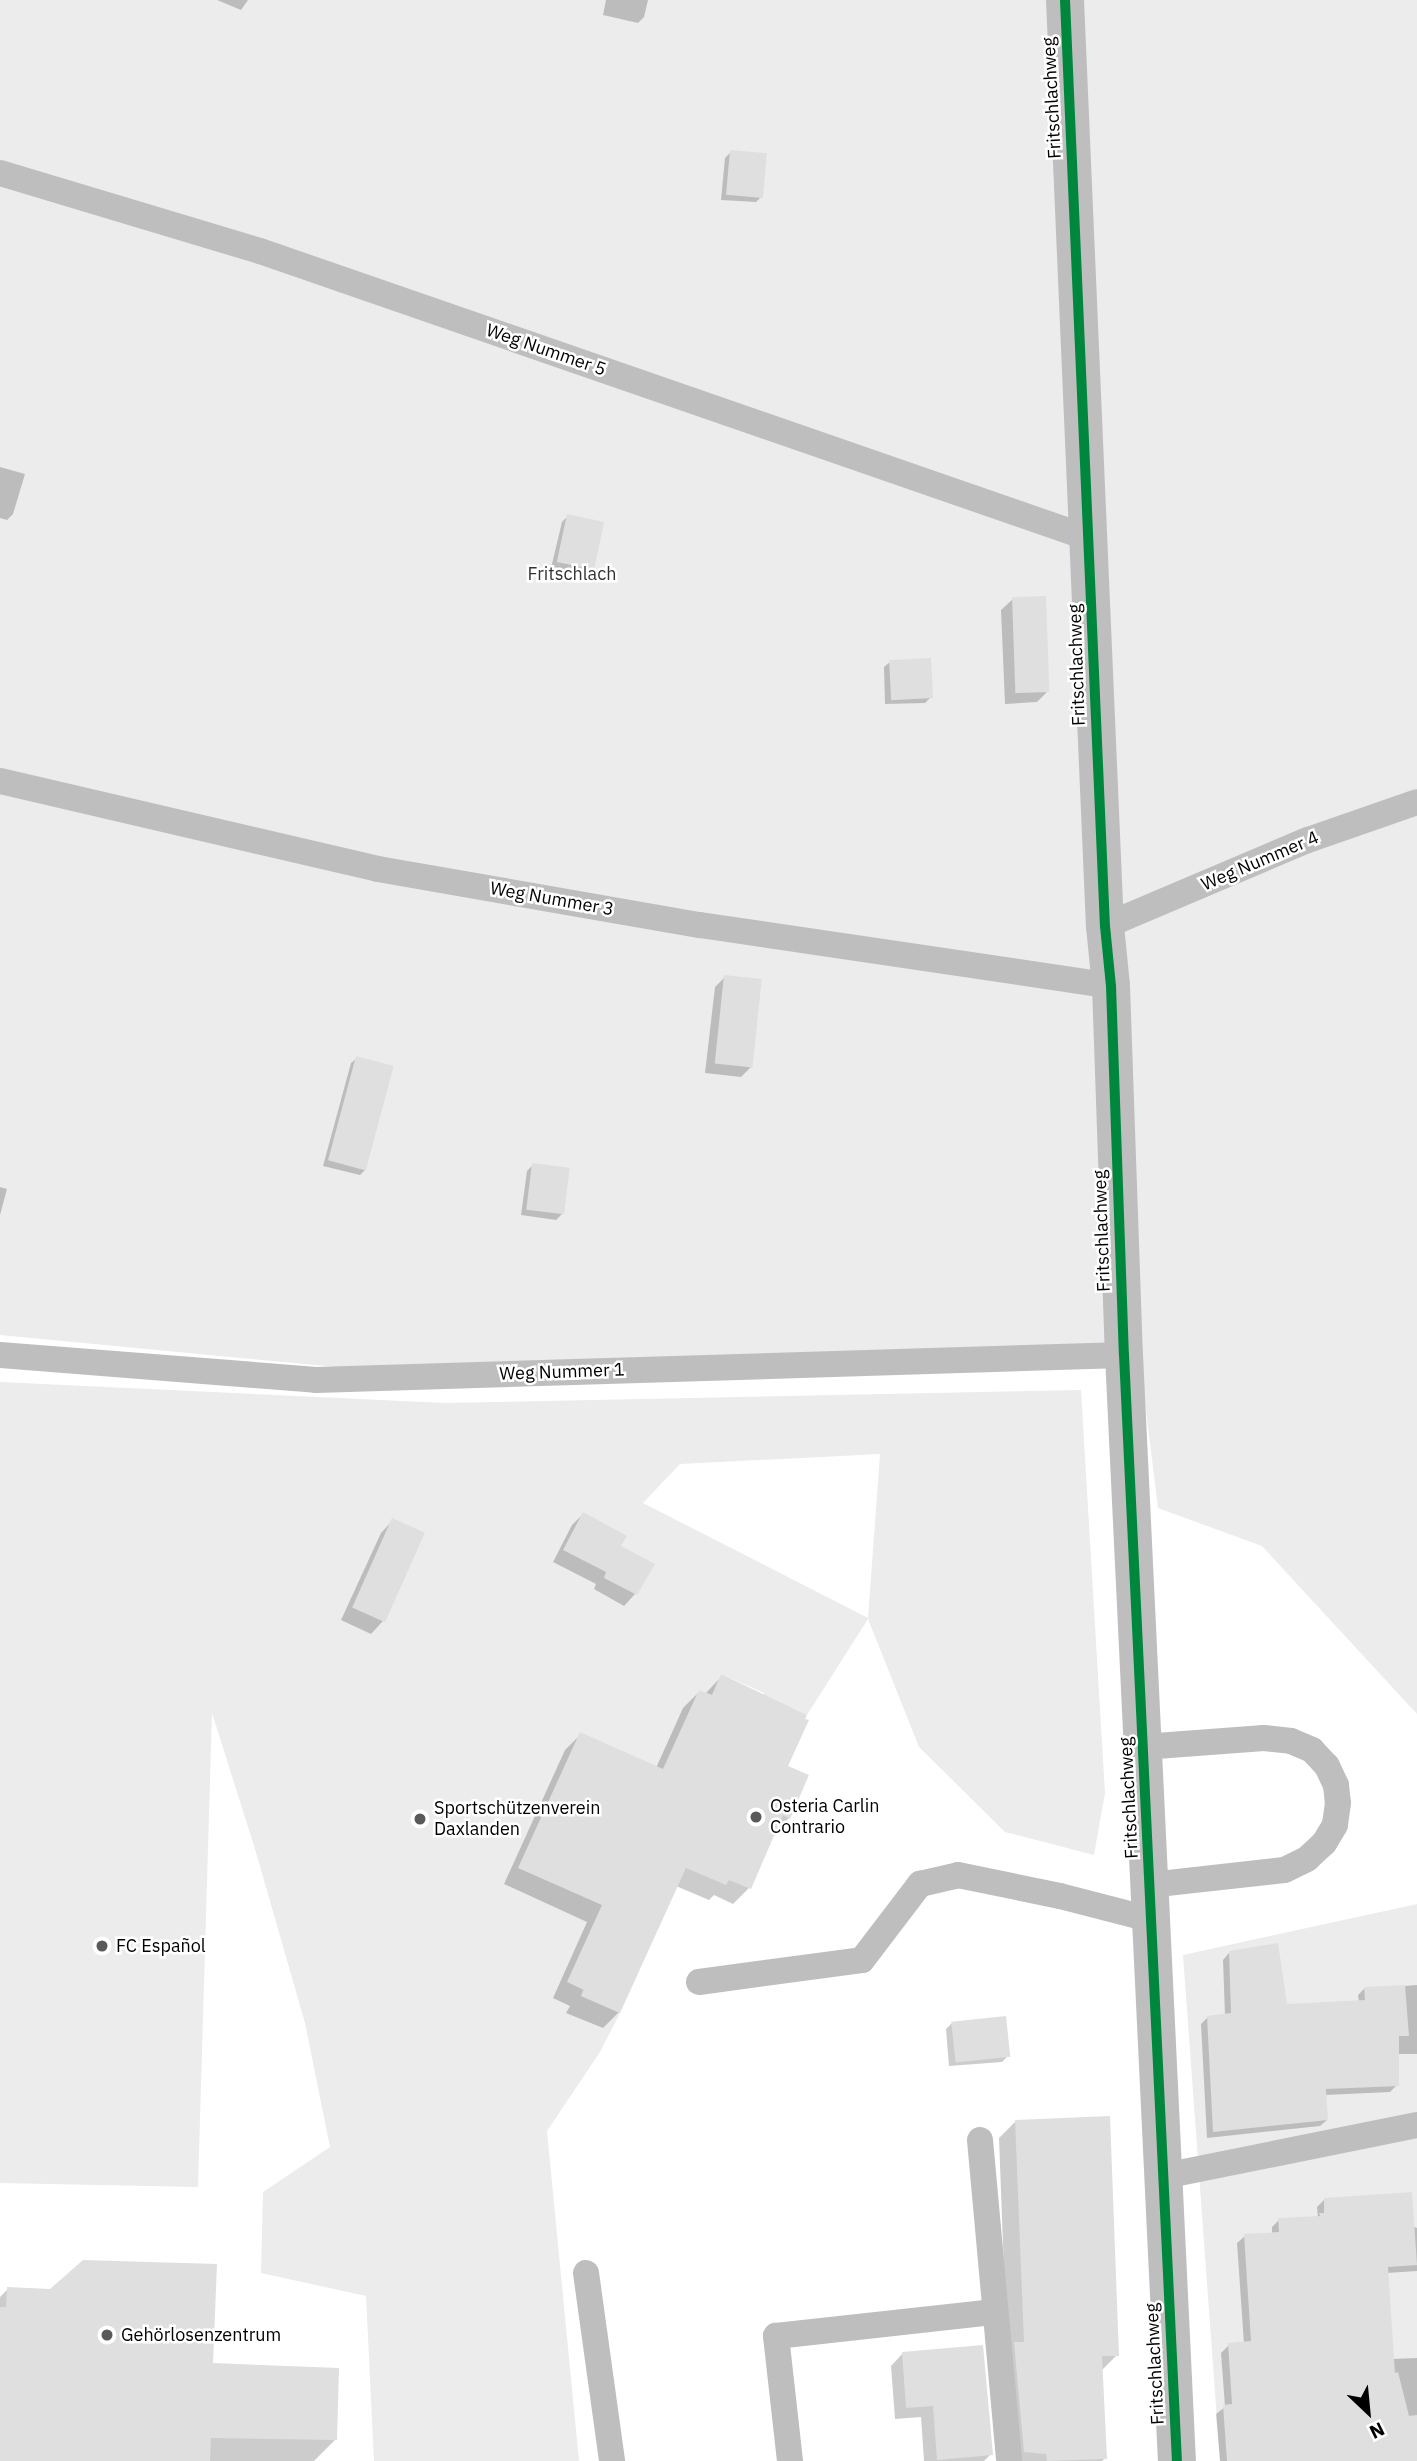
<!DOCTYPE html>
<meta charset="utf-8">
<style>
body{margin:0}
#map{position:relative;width:1417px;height:2461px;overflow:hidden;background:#fff;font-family:"IBM Plex Sans",sans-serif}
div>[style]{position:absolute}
.green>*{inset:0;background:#ececec}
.shadow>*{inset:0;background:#0003}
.building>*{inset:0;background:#dfdfdf;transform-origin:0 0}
.service>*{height:26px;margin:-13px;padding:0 13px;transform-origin:13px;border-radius:13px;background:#bebebe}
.minor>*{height:38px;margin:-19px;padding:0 19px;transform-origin:19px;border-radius:19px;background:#bebebe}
.cycleway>*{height:10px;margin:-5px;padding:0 5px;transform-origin:5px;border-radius:5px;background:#00873e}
.dots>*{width:19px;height:19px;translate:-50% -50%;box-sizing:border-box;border:4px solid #fff;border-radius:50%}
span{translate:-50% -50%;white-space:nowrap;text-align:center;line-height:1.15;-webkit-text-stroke:5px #fff;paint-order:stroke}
.street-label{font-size:18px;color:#000}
.park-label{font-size:18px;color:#333}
.poi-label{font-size:18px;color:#000}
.left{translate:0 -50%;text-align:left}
.north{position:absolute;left:1333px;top:2377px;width:70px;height:70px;-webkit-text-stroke:5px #fff;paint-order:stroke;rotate:154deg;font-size:19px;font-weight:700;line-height:28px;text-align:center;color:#000}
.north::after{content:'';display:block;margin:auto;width:24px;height:32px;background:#000;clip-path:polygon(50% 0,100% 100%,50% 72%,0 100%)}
</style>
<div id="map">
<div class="green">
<div style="clip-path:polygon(0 0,1417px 0,1417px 1714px,1262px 1546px,1158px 1508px,1137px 1338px,1121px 1345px,336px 1367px,0 1335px)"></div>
<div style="clip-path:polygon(evenodd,0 1382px,445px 1403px,1081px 1390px,1105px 1793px,1094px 1855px,1005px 1832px,919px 1747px,868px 1619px,807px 1715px,790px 1707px,756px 1712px,764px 1693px,721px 1674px,712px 1695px,699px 1690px,663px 1769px,519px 1867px,602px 1905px,581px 1996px,620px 2013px,600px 2052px,547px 2131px,579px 2461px,374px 2461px,366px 2296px,261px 2273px,263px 2192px,330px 2147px,305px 2023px,255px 1849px,212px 1713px,198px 2187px,0 2183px,0 1382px,880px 1454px,868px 1618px,643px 1503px,680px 1464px,880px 1454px)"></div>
<div style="clip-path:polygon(1417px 1904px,1417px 2461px,1220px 2461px,1183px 1955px)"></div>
</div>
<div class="shadow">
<div style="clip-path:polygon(217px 0,248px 0,241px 10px)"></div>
<div style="clip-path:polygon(606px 0,648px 0,644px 17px,638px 23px,603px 15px)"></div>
<div style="clip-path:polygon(731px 152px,761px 197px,756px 202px,721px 200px,725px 158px)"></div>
<div style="clip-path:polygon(0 467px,25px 474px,13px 514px,7px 520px,0 518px)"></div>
<div style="clip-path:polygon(568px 516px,591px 570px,586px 576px,551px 568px,562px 522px)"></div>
<div style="clip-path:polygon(1013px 599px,1048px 691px,1037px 702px,1005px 704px,1001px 610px)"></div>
<div style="clip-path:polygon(890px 662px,931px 697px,925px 703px,885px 704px,884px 667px)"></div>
<div style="clip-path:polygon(725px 977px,751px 1067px,741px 1077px,705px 1073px,715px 987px)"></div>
<div style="clip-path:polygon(357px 1058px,366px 1169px,360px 1175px,323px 1166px,351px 1063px)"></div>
<div style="clip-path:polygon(533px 1165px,562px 1214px,556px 1220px,521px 1215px,527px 1171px)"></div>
<div style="clip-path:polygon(0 1187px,7px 1189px,0 1215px)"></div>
<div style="clip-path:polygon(583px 1514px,619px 1547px,652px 1565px,635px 1594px,624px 1606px,594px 1589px,596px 1584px,553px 1562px,572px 1525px)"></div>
<div style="clip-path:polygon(393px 1520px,383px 1621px,371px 1634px,341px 1620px,381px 1533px)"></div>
<div style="clip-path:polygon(722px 1676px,786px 1767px,789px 1818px,774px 1833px,749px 1888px,733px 1904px,714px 1895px,709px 1900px,676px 1886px,619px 2012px,603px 2028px,566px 2013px,570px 2006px,553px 1998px,587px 1922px,504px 1884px,565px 1750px,581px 1734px,656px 1768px,683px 1708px,699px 1692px,705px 1694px)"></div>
<div style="clip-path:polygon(1229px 1953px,1286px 2006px,1359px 2002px,1358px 1995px,1364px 1989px,1417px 1985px,1417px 2054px,1397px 2054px,1397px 2085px,1390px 2092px,1325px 2095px,1327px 2120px,1320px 2126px,1207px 2138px,1201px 2024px,1207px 2018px,1225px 2016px,1223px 1960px)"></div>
<div style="clip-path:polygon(952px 2023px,1008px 2056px,1002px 2062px,949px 2066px,946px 2029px)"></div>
<div style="clip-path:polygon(1016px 2121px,1117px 2355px,1101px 2371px,1105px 2458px,1102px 2461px,1007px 2461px,1007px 2352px,999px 2138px)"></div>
<div style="clip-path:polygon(1325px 2199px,1417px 2228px,1417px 2271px,1387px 2273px,1392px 2359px,1417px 2358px,1417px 2461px,1220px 2461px,1216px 2414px,1225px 2407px,1221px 2353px,1229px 2345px,1244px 2344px,1237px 2243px,1245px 2236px,1272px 2234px,1272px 2227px,1279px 2220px,1318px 2218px,1317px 2207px)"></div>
<div style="clip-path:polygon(8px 2289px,212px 2365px,335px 2440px,314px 2461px,0 2461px,0 2297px)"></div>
<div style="clip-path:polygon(903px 2353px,991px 2454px,984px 2461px,924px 2461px,921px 2417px,895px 2419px,891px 2366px)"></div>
</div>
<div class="building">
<div style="left:730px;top:150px;width:37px;height:45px;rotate:5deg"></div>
<div style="left:567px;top:514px;width:38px;height:49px;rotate:12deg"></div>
<div style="left:1046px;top:596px;width:96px;height:34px;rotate:88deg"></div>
<div style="left:931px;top:658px;width:40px;height:42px;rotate:87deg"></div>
<div style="left:724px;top:975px;width:38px;height:89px;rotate:6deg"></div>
<div style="left:356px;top:1056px;width:39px;height:108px;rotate:15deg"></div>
<div style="left:532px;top:1163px;width:38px;height:47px;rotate:7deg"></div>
<div style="clip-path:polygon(583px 1512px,627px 1536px,621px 1546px,655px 1564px,637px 1595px,604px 1578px,606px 1572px,563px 1550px)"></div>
<div style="left:392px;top:1518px;width:36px;height:98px;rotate:24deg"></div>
<div style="clip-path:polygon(721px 1674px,807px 1715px,805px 1719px,809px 1720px,788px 1766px,809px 1775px,790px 1819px,783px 1815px,751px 1889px,729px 1880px,726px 1885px,686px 1868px,620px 2013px,581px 1996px,584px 1990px,567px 1982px,602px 1905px,518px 1868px,580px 1732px,663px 1769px,699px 1690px,712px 1695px)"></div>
<div style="clip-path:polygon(1278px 1943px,1287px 2004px,1365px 2000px,1364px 1987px,1405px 1985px,1409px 2036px,1399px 2036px,1399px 2086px,1326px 2089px,1328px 2120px,1213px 2132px,1207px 2016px,1231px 2013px,1229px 1951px)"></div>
<div style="left:1006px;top:2016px;width:41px;height:55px;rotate:84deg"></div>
<div style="clip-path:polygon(1110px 2116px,1119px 2356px,1102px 2356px,1107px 2459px,1047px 2461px,1046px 2454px,1024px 2452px,1014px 2342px,1024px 2342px,1015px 2120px)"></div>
<div style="clip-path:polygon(1412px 2192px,1417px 2265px,1388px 2267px,1395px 2373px,1398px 2372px,1409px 2416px,1417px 2415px,1417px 2461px,1227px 2461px,1223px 2405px,1232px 2404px,1228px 2343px,1251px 2341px,1244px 2234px,1279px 2232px,1278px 2218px,1320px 2216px,1319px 2213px,1324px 2213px,1324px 2198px)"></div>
<div style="clip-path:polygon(83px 2260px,217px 2264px,213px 2363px,339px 2368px,337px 2440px,211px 2438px,210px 2461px,0 2461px,0 2307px,6px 2307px,7px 2287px,50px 2289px)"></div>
<div style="clip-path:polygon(983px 2345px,993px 2455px,937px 2460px,933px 2406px,906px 2408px,902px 2352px)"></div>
</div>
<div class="service">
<div style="left:0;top:173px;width:271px;rotate:16.7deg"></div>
<div style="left:260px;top:251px;width:877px;rotate:19.1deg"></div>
<div style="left:0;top:781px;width:388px;rotate:13.1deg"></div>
<div style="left:378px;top:869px;width:327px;rotate:9.9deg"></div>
<div style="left:700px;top:925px;width:416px;rotate:8.4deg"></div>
<div style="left:1105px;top:926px;width:220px;rotate:-23deg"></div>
<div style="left:1308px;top:840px;width:115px;rotate:-19.2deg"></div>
<div style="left:0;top:1355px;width:317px;rotate:4.5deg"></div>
<div style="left:316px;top:1380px;width:808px;rotate:-1.77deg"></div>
<div style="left:1143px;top:1747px;width:121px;rotate:-4.3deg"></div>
<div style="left:1264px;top:1738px;width:27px;rotate:6deg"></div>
<div style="left:1291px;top:1741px;width:23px;rotate:23deg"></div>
<div style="left:1312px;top:1750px;width:22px;rotate:47deg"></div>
<div style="left:1327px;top:1766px;width:21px;rotate:65deg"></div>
<div style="left:1336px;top:1785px;width:18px;rotate:84deg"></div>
<div style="left:1338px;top:1803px;width:22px;rotate:98deg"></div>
<div style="left:1335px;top:1825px;width:21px;rotate:121deg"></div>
<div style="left:1324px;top:1843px;width:23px;rotate:137deg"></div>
<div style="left:1307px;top:1859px;width:25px;rotate:154deg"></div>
<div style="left:1284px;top:1870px;width:134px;rotate:173.6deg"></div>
<div style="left:699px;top:1982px;width:164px;rotate:-7.7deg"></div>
<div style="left:862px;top:1960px;width:96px;rotate:-52.7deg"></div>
<div style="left:920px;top:1884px;width:39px;rotate:-13deg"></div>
<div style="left:958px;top:1875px;width:104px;rotate:11.6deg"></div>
<div style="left:1060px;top:1896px;width:96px;rotate:14.5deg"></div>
<div style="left:980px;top:2140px;width:322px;rotate:84.8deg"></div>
<div style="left:1164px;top:2176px;width:258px;rotate:-11.4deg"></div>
<div style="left:586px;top:2273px;width:190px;rotate:82.1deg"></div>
<div style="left:790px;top:2461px;width:126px;rotate:-96.4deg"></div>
<div style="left:776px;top:2336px;width:220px;rotate:-6.3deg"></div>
</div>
<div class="minor">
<div style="left:1065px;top:0;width:927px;rotate:87.53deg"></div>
<div style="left:1105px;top:926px;width:60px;rotate:84.3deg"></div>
<div style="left:1111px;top:986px;width:369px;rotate:88deg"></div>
<div style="left:1124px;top:1355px;width:1107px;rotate:87.26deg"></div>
</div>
<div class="cycleway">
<div style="left:1065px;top:0;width:927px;rotate:87.53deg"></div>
<div style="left:1105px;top:926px;width:60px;rotate:84.3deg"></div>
<div style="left:1111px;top:986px;width:369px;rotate:88deg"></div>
<div style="left:1124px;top:1355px;width:1107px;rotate:87.26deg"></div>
</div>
<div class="dots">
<div style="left:756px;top:1817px;background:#595959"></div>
<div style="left:420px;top:1819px;background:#595959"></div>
<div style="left:102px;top:1946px;background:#595959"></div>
<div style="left:107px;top:2335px;background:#595959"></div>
</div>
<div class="street-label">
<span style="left:1052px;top:98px;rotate:-93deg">Fritschlachweg</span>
<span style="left:546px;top:350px;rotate:19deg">Weg Nummer 5</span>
<span style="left:1077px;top:665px;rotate:-92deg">Fritschlachweg</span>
<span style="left:1260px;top:861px;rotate:-23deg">Weg Nummer 4</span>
<span style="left:552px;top:899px;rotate:10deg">Weg Nummer 3</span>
<span style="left:1102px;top:1231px;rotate:-92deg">Fritschlachweg</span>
<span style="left:562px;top:1372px;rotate:-2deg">Weg Nummer 1</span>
<span style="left:1129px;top:1798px;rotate:-93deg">Fritschlachweg</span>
<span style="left:1155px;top:2364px;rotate:-93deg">Fritschlachweg</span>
</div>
<div class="park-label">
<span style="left:572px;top:574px">Fritschlach</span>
</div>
<div class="poi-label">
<span class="left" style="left:770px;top:1817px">Osteria Carlin<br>Contrario</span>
<span class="left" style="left:434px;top:1819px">Sportschützenverein<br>Daxlanden</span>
<span class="left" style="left:116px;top:1946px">FC Español</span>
<span class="left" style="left:121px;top:2335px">Gehörlosenzentrum</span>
</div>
<div class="north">N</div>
</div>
